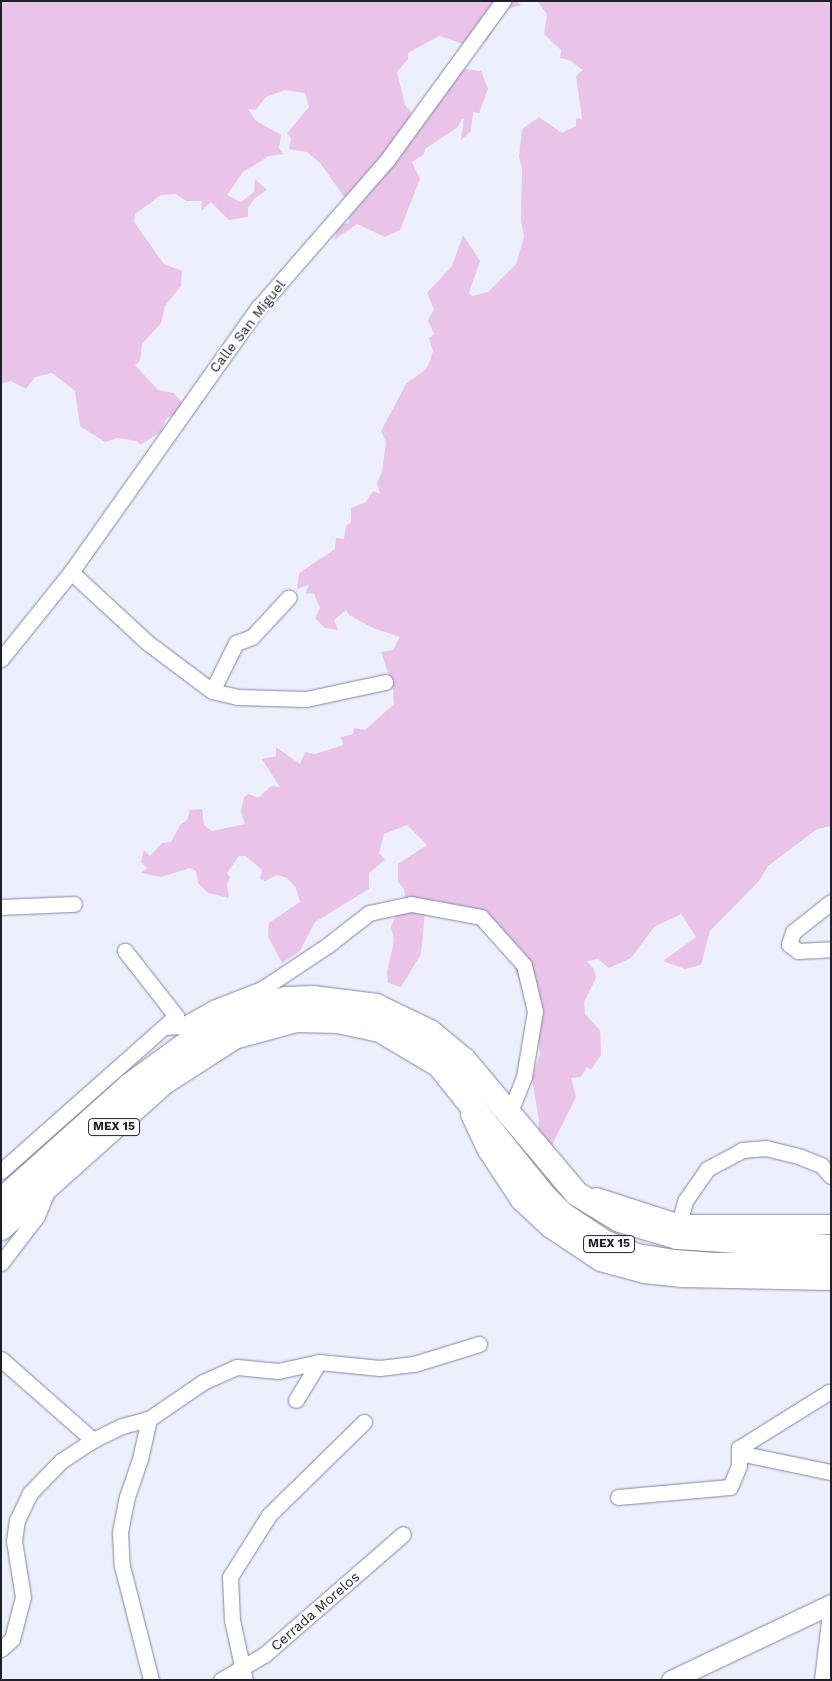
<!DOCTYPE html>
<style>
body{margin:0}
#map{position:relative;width:832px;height:1681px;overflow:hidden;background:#eeeffd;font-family:"Work Sans",sans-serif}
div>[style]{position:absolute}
.green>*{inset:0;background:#e9c4e8}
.roads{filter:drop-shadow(0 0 1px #8485a5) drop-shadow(0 0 1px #8485a5)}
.minor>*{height:15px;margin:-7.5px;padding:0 7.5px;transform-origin:7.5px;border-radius:7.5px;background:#fff}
.tertiary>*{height:19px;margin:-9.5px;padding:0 9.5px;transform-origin:9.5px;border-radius:9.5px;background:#fff}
.primary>*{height:24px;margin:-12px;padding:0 12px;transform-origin:12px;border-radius:12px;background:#fff}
span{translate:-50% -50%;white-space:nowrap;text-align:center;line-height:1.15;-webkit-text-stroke:4px #fff;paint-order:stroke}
.shield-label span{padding:1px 4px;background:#fff;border:1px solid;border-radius:4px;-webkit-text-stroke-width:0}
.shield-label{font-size:12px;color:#1f1f2c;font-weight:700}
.street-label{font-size:14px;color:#1f1f2c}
.frame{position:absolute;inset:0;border:2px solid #1f1f2c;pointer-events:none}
</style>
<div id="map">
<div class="green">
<div style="clip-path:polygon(1px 1px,517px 1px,521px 5px,507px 9px,487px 40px,475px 48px,439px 36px,408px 53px,408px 59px,397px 72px,405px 105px,411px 111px,410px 118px,464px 69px,481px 71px,488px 89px,479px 113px,473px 112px,471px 131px,461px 140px,464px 119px,461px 120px,458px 127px,425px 149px,424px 154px,412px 162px,420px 179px,400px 230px,385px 237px,357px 224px,334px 240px,339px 225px,349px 223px,348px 202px,320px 163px,307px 152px,289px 149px,291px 138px,287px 133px,309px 107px,305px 93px,285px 90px,266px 97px,256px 110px,248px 109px,255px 120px,281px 135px,279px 148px,284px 154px,269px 156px,243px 172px,227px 195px,241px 202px,254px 192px,255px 179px,267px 190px,254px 199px,248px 208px,248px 217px,229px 220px,211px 202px,201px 211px,202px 201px,186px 201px,176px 194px,161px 195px,135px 214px,134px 222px,164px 264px,182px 271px,181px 286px,165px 306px,161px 323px,142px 344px,140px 361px,135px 365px,158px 390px,174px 393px,190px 412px,177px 412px,166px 419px,161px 432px,140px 445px,137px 441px,118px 438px,105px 442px,80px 426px,75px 391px,52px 373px,35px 377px,26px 389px,11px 381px,1px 384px)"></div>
<div style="clip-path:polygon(537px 1px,831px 1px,831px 826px,817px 829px,768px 866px,759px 881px,710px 931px,701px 965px,685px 969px,663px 961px,696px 937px,681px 914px,654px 927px,631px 958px,609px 968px,598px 959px,587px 961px,594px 969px,596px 978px,584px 1002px,585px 1014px,600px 1030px,601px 1055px,591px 1070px,587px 1067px,581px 1077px,571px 1078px,576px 1097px,552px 1145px,538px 1132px,539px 1121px,532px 1078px,540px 1054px,536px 1021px,516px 973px,508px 939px,487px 911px,434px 900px,425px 913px,421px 954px,401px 987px,388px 983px,387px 972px,394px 941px,391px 927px,401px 903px,406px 906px,404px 889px,398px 882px,398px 864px,427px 845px,407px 825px,384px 834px,379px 853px,385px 860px,369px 873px,369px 889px,315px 922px,300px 951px,282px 963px,268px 937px,269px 923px,300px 902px,296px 888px,287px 878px,277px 875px,265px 881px,260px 879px,262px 870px,246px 856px,239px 856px,227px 873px,230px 877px,227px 884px,229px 898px,208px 893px,198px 883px,196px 871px,190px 868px,161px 877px,141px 873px,147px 868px,141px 862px,144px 850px,150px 856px,162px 843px,171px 842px,180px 825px,187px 820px,190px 810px,202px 809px,204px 825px,212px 831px,245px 824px,241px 812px,244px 797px,249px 794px,258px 798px,271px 786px,280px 787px,262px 759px,276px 756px,276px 747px,300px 764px,305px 752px,315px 754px,343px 745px,341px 737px,353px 734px,354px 728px,365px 730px,394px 704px,393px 688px,381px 652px,393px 650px,400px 637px,373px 628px,349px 615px,346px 610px,334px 620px,338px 630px,325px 628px,315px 618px,320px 608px,314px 594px,305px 593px,309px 585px,297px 589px,299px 573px,335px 549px,336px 538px,344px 539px,346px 526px,351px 522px,351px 508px,366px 502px,373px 491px,380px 494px,377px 483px,382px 472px,386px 442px,381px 431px,406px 384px,425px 370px,430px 361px,433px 351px,429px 338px,434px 334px,428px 320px,434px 309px,427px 293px,452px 266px,463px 235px,480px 261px,469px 293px,472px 296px,488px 292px,516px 264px,524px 237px,521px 219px,522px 169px,519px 157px,522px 129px,539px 117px,562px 133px,576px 126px,576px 118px,582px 119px,576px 76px,583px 70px,569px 60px,560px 58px,561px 50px,544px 34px,547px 14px)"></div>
</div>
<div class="roads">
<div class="minor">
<div style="left:71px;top:572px;width:105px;rotate:42.7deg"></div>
<div style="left:148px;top:643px;width:80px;rotate:36.9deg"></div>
<div style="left:212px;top:691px;width:27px;rotate:13deg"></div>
<div style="left:238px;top:697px;width:68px;rotate:1.7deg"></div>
<div style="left:306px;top:699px;width:81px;rotate:-12.1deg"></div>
<div style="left:1px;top:659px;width:112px;rotate:-51.2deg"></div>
<div style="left:71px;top:572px;width:324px;rotate:-54.7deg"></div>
<div style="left:258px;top:308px;width:196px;rotate:-48.9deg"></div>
<div style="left:387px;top:160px;width:197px;rotate:-53.9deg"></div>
<div style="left:212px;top:691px;width:54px;rotate:-63.4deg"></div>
<div style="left:236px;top:643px;width:17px;rotate:-21deg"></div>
<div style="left:252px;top:637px;width:54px;rotate:-47.2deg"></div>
<div style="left:831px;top:902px;width:48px;rotate:141.7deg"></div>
<div style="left:793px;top:932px;width:13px;rotate:108deg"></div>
<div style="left:789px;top:944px;width:11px;rotate:38deg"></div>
<div style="left:798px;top:951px;width:33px;rotate:-3deg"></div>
<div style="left:1px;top:907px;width:73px;rotate:-2.4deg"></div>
<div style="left:164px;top:1027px;width:17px;rotate:-3deg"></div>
<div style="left:181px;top:1026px;width:37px;rotate:-29deg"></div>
<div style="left:213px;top:1008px;width:53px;rotate:-21.2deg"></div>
<div style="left:262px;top:989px;width:79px;rotate:-33.7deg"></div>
<div style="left:328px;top:945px;width:52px;rotate:-38deg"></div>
<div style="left:369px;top:913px;width:43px;rotate:-12.1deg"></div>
<div style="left:411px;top:904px;width:71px;rotate:10.5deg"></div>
<div style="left:481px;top:917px;width:64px;rotate:48.1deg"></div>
<div style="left:524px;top:965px;width:47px;rotate:76.6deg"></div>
<div style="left:535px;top:1011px;width:67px;rotate:99.5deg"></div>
<div style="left:524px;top:1077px;width:38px;rotate:112deg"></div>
<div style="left:1px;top:1171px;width:234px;rotate:-41.5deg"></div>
<div style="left:176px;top:1016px;width:83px;rotate:-128.1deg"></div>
<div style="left:679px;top:1224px;width:24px;rotate:-75deg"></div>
<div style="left:685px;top:1201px;width:39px;rotate:-55deg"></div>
<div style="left:707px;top:1169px;width:40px;rotate:-28deg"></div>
<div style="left:742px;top:1150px;width:24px;rotate:-5deg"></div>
<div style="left:766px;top:1148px;width:36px;rotate:14deg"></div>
<div style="left:801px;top:1157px;width:22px;rotate:22deg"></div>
<div style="left:821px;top:1165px;width:15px;rotate:48deg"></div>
<div style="left:1px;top:1263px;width:59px;rotate:-52.5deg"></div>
<div style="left:37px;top:1216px;width:27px;rotate:-68deg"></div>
<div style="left:1px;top:1359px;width:123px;rotate:41.4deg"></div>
<div style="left:296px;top:1400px;width:44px;rotate:-58.8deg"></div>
<div style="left:149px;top:1419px;width:41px;rotate:102.7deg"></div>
<div style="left:140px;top:1459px;width:39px;rotate:109deg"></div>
<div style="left:127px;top:1496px;width:38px;rotate:101deg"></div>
<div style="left:120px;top:1533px;width:33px;rotate:87deg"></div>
<div style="left:122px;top:1566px;width:118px;rotate:75.7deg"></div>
<div style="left:739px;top:1453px;width:94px;rotate:11.7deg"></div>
<div style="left:618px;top:1497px;width:112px;rotate:-5.1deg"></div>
<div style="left:730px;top:1487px;width:23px;rotate:-67deg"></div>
<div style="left:739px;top:1466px;width:18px;rotate:-90deg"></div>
<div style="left:739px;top:1448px;width:106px;rotate:-31.9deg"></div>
<div style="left:1px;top:1649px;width:15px;rotate:-42deg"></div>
<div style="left:12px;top:1639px;width:43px;rotate:-75.3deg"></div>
<div style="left:23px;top:1597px;width:57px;rotate:-99.1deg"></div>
<div style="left:14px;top:1541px;width:21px;rotate:-82deg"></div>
<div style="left:17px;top:1520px;width:30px;rotate:-64deg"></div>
<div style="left:30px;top:1493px;width:45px;rotate:-45.9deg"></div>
<div style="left:61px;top:1461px;width:38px;rotate:-33deg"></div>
<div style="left:93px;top:1440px;width:32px;rotate:-26deg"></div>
<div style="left:122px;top:1426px;width:28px;rotate:-15deg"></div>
<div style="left:149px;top:1419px;width:65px;rotate:-34.4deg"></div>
<div style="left:203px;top:1382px;width:37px;rotate:-24deg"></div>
<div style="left:237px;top:1367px;width:41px;rotate:5.6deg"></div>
<div style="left:278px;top:1371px;width:42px;rotate:-12.4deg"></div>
<div style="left:319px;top:1362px;width:61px;rotate:5.6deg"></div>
<div style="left:380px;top:1368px;width:34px;rotate:-7deg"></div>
<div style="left:414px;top:1364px;width:68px;rotate:-17.1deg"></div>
<div style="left:221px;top:1680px;width:50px;rotate:-30.2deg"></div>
<div style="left:264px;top:1655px;width:184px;rotate:-41deg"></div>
<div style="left:245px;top:1680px;width:61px;rotate:-102.2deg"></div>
<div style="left:232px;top:1620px;width:43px;rotate:-92.7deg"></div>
<div style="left:230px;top:1577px;width:73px;rotate:-57.8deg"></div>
<div style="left:269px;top:1515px;width:133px;rotate:-44.4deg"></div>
<div style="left:822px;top:1680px;width:77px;rotate:-83.2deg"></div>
</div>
<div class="tertiary">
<div style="left:470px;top:1114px;width:40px;rotate:65deg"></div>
<div style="left:487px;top:1150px;width:60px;rotate:56.6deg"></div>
<div style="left:520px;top:1200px;width:40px;rotate:43deg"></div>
<div style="left:549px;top:1227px;width:61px;rotate:33.7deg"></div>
<div style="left:600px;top:1261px;width:46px;rotate:15.3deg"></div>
<div style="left:644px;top:1273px;width:36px;rotate:6deg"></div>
<div style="left:680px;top:1277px;width:151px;rotate:1.1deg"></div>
<div style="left:596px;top:1197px;width:87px;rotate:18deg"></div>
<div style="left:679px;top:1224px;width:152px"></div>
<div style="left:671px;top:1680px;width:177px;rotate:-25.4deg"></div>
</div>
<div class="primary">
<div style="left:1px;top:1201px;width:172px;rotate:-41.9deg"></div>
<div style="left:129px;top:1086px;width:100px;rotate:-36.1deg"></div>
<div style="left:210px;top:1027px;width:52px;rotate:-23.6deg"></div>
<div style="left:258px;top:1006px;width:30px;rotate:-14deg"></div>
<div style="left:287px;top:999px;width:26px;rotate:-2deg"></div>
<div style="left:313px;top:998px;width:64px;rotate:7.2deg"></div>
<div style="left:376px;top:1006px;width:60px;rotate:25.7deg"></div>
<div style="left:430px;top:1032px;width:44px;rotate:39.5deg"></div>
<div style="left:464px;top:1060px;width:175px;rotate:49.9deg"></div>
<div style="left:577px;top:1194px;width:50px;rotate:31.2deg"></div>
<div style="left:620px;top:1220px;width:59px;rotate:16.6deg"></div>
<div style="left:677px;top:1237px;width:154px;rotate:3.7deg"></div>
<div style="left:1px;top:1228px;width:217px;rotate:-41.8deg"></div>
<div style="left:163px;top:1083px;width:85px;rotate:-32.9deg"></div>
<div style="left:234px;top:1037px;width:64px;rotate:-15.3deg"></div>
<div style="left:296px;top:1020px;width:42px;rotate:1.4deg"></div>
<div style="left:338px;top:1021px;width:43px;rotate:12.1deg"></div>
<div style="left:380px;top:1030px;width:69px;rotate:30.7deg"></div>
<div style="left:439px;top:1065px;width:166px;rotate:51.3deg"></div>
<div style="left:543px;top:1195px;width:27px;rotate:45deg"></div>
<div style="left:562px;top:1214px;width:50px;rotate:33.7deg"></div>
<div style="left:604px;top:1242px;width:36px;rotate:23deg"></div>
<div style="left:637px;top:1256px;width:37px;rotate:9deg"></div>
<div style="left:674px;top:1262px;width:41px;rotate:4.2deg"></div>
<div style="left:715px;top:1265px;width:116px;rotate:-0.5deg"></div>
</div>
</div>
<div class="shield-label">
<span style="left:114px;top:1127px">MEX 15</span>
<span style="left:609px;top:1244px">MEX 15</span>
</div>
<div class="street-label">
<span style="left:247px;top:326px;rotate:-52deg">Calle San Miguel</span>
<span style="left:315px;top:1611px;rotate:-41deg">Cerrada Morelos</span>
</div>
<div class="frame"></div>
</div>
